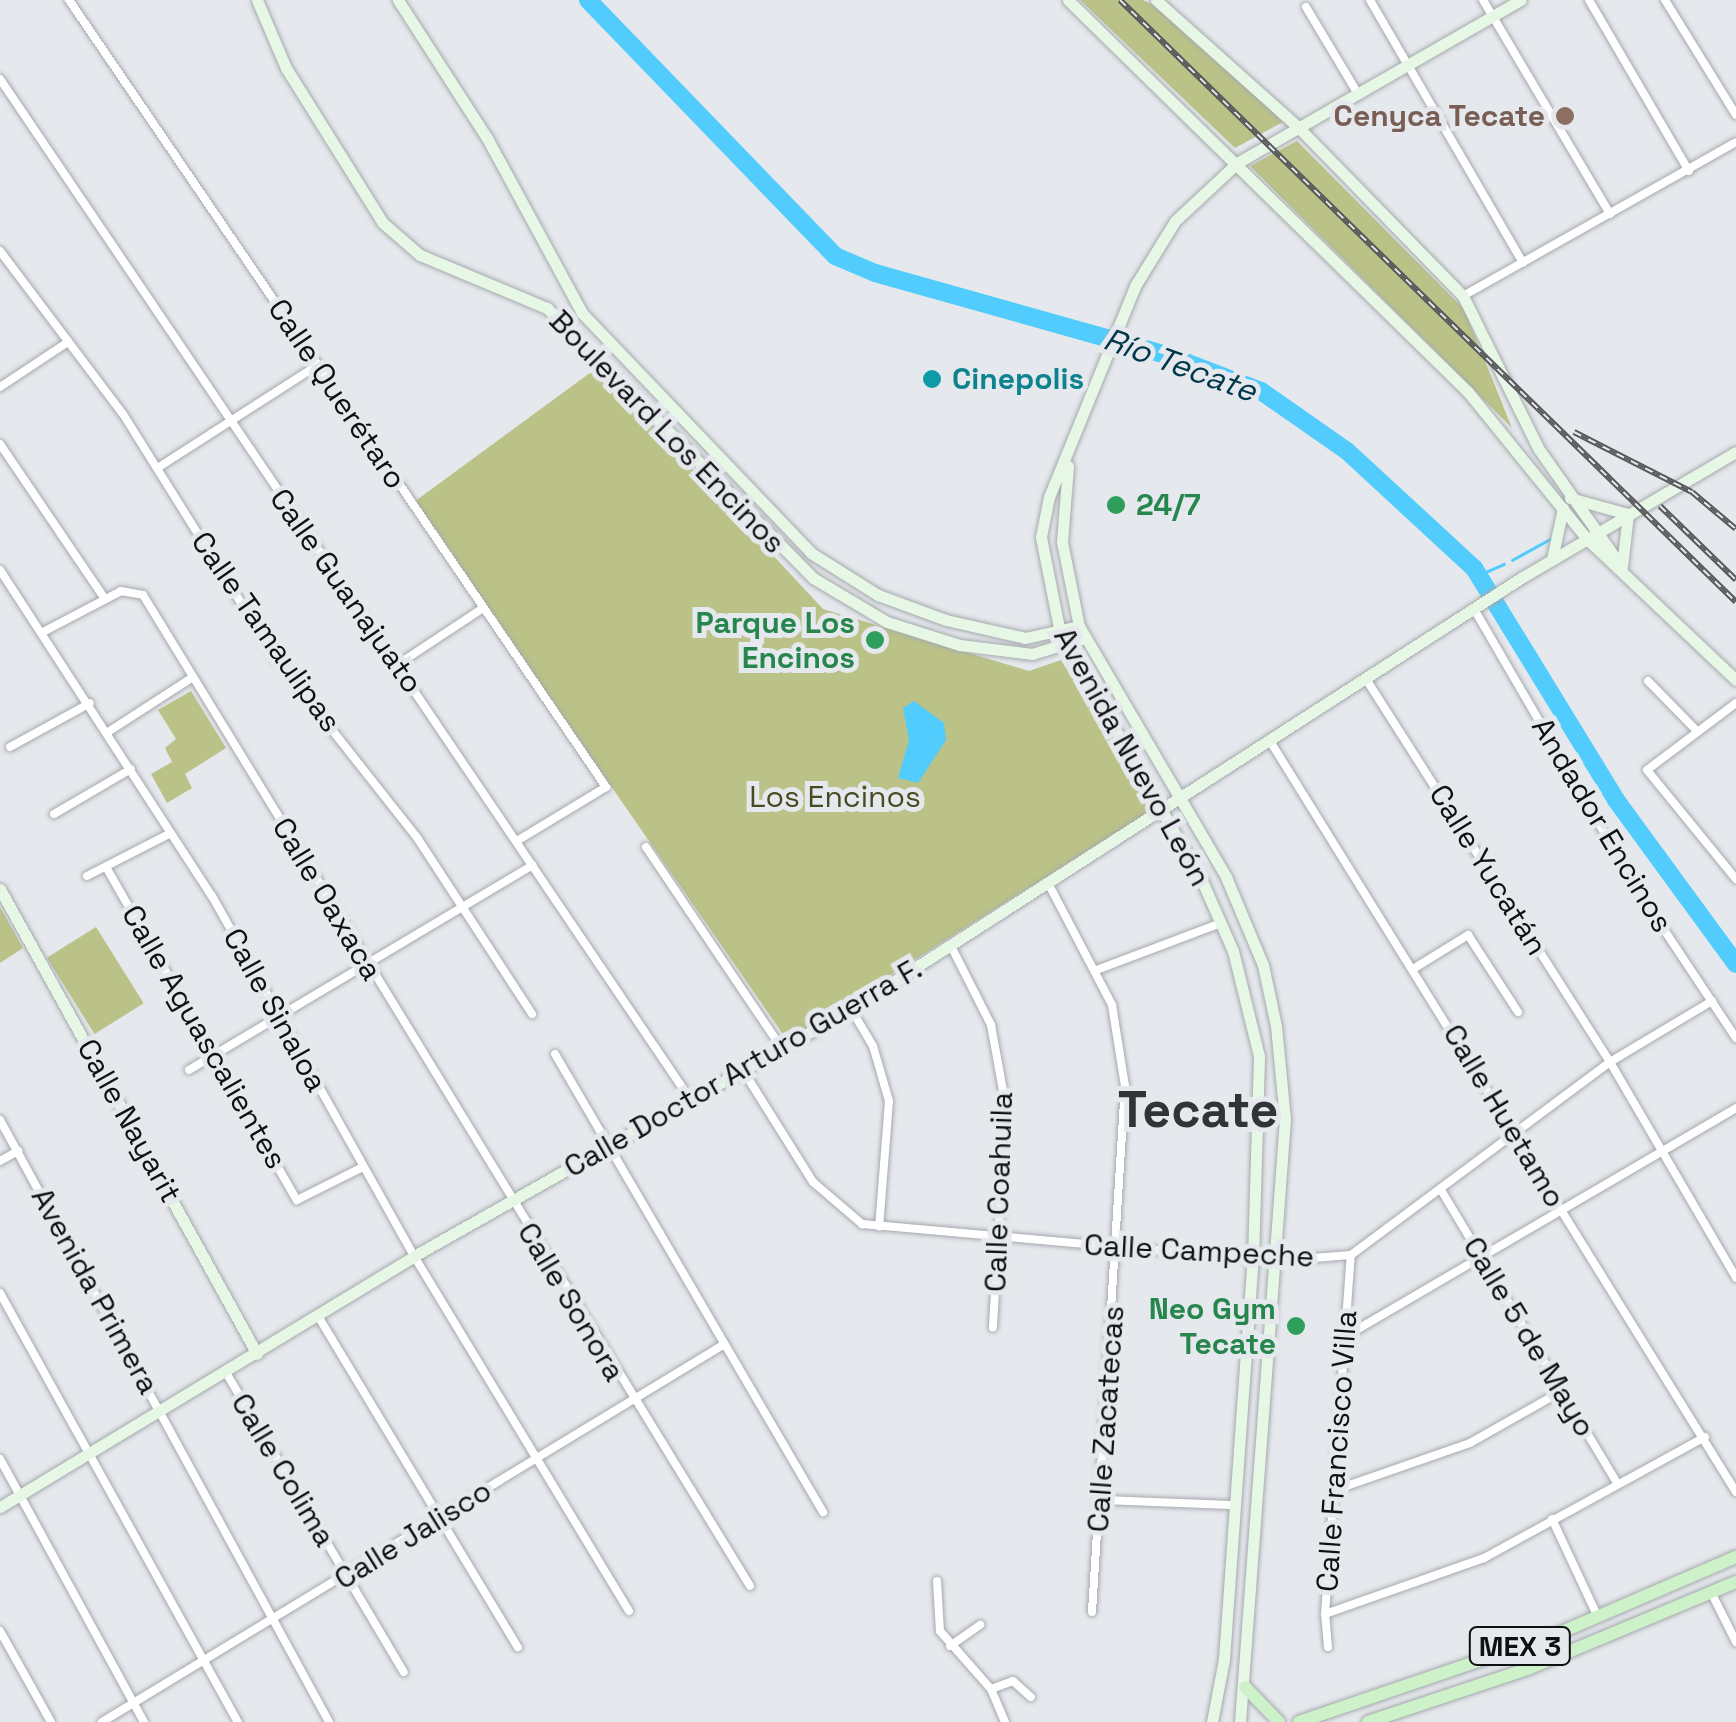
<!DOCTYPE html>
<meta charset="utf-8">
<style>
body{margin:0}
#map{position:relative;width:1736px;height:1722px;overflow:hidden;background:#e5e8ec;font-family:"Space Grotesk",sans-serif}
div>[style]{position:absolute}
.green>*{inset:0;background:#bbc288;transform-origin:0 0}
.water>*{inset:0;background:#52ccfc}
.stream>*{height:2.5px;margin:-1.25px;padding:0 1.25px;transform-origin:1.25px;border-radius:1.25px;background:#52ccfc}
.river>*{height:18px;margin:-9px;padding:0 9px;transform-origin:9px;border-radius:9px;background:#52ccfc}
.roads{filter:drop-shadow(0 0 2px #a6a9ad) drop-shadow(0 0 2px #a6a9ad)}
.street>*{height:8px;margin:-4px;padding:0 4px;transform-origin:4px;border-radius:4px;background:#fff}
.secondary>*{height:11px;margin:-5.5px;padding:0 5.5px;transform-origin:5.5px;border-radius:5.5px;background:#e6f8e5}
.primary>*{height:12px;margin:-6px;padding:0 6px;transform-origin:6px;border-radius:6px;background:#cdf2ca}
.rail>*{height:6px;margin-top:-3px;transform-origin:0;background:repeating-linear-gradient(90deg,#e5e8ec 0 8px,#56585a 0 16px);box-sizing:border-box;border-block:2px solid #56585a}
.dots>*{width:28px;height:28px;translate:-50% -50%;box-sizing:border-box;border:5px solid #e5e8ec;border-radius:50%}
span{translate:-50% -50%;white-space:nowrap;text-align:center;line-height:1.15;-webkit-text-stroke:10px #e5e8ec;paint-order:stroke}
.shield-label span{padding:2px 8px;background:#e5e8ec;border:2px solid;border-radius:8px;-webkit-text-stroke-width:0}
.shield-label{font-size:28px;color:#0f1011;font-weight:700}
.education-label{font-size:30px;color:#785e54;font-weight:700}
.right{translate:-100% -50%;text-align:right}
.culture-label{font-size:30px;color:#0d838f;font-weight:700}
.left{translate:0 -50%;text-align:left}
.street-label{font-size:30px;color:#0f1011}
.leisure-label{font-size:30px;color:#27864d;font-weight:700}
.park-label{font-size:30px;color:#474b21}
.water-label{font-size:32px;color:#00384b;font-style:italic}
.town-label{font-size:50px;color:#313336;font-weight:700}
</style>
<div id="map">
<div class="green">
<div style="clip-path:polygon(1080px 0,1143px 0,1174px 15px,1283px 122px,1235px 148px)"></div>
<div style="clip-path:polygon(1297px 141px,1464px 309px,1512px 428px,1250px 166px)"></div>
<div style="clip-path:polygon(598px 367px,823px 609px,1029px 671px,1061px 660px,1154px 809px,787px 1040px,414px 502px)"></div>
<div style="clip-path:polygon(191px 691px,226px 748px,185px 774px,192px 788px,167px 803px,151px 774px,172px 762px,165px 748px,176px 739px,158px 710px)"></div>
<div style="clip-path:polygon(0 907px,23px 948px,0 963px)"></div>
<div style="left:96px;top:927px;width:90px;height:58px;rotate:58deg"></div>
</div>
<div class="water">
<div style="clip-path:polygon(914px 701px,944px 723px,946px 740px,918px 783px,898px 778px,909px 740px,903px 708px)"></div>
</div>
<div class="stream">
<div style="left:1512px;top:560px;width:43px;rotate:-28.9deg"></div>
<div style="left:1479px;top:575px;width:27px;rotate:-24deg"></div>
</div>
<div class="river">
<div style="left:588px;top:0;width:356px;rotate:46deg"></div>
<div style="left:835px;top:256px;width:43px;rotate:23deg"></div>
<div style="left:875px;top:273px;width:303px;rotate:15.7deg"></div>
<div style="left:1167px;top:355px;width:101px;rotate:21deg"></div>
<div style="left:1261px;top:391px;width:105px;rotate:34.9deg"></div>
<div style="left:1347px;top:451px;width:173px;rotate:42.7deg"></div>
<div style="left:1474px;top:568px;width:272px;rotate:58.5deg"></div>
<div style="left:1616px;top:800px;width:203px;rotate:53.8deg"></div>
</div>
<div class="roads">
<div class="street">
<div style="left:69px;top:0;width:953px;rotate:55.69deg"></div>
<div style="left:606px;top:787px;width:104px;rotate:148.8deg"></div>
<div style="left:1370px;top:0;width:304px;rotate:59.8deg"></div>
<div style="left:1483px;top:0;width:249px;rotate:59.3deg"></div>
<div style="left:1589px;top:0;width:198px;rotate:59.7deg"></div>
<div style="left:1665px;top:0;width:135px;rotate:58.3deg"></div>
<div style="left:1306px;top:7px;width:101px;rotate:59.1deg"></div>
<div style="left:0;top:79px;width:1235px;rotate:55.92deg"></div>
<div style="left:0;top:251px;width:204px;rotate:53deg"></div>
<div style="left:123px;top:414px;width:289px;rotate:58deg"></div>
<div style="left:276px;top:659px;width:229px;rotate:51.7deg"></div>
<div style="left:418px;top:839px;width:209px;rotate:56.9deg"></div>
<div style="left:1463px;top:296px;width:313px;rotate:-29.4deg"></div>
<div style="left:0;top:387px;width:82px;rotate:-33.5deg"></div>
<div style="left:0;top:444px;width:187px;rotate:55.9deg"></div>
<div style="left:159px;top:467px;width:189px;rotate:-32.7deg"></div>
<div style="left:0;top:570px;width:389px;rotate:57deg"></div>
<div style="left:212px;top:896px;width:413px;rotate:60.7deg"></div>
<div style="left:414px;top:1256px;width:415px;rotate:58.8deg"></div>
<div style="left:1474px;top:609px;width:324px;rotate:59.8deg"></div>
<div style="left:1637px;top:889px;width:179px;rotate:56.4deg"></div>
<div style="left:43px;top:632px;width:88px;rotate:-27.7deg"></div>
<div style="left:121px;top:591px;width:22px;rotate:10deg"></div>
<div style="left:143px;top:595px;width:1162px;rotate:58.51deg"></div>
<div style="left:397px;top:665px;width:103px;rotate:-33.5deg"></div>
<div style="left:1366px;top:679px;width:454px;rotate:57.5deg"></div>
<div style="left:1610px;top:1062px;width:250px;rotate:59.7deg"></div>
<div style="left:1648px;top:681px;width:70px;rotate:45.6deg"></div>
<div style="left:1736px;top:703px;width:111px;rotate:143deg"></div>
<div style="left:1647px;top:770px;width:141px;rotate:50.8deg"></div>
<div style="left:108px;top:732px;width:101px;rotate:-32.9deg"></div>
<div style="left:1270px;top:741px;width:884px;rotate:58.18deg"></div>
<div style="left:10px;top:747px;width:91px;rotate:-28.8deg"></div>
<div style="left:54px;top:814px;width:89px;rotate:-30.3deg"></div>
<div style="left:646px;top:847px;width:244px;rotate:56deg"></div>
<div style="left:106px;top:867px;width:384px;rotate:60.2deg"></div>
<div style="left:297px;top:1200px;width:74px;rotate:-26.6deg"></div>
<div style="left:87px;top:876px;width:94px;rotate:-27.1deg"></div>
<div style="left:1048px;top:883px;width:138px;rotate:62.3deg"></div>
<div style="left:1112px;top:1005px;width:82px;rotate:80.9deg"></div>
<div style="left:1125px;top:1086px;width:527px;rotate:93.59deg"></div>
<div style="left:951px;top:946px;width:89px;rotate:63.1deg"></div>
<div style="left:991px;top:1025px;width:83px;rotate:79.6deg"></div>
<div style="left:1006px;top:1107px;width:221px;rotate:93.4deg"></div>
<div style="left:1099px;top:969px;width:130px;rotate:-20.7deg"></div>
<div style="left:1413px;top:969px;width:65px;rotate:-31.7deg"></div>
<div style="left:1468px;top:935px;width:92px;rotate:57deg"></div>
<div style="left:851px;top:1009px;width:43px;rotate:59.3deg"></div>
<div style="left:873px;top:1046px;width:57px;rotate:73.8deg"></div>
<div style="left:889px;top:1101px;width:126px;rotate:94.5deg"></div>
<div style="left:555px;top:1054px;width:531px;rotate:59.67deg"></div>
<div style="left:189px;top:1070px;width:400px;rotate:-30.8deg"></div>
<div style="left:744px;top:1072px;width:130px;rotate:57.9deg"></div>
<div style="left:813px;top:1182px;width:65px;rotate:40.6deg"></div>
<div style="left:862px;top:1224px;width:415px;rotate:5.1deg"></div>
<div style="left:1275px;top:1261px;width:76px;rotate:-4.5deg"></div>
<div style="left:1351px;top:1255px;width:323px;rotate:-36.7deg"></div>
<div style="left:1610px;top:1062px;width:119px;rotate:-30.9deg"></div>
<div style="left:0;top:1120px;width:686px;rotate:61.34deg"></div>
<div style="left:0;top:1161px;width:21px;rotate:-29deg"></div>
<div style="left:1441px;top:1190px;width:343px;rotate:59deg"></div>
<div style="left:0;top:1293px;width:491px;rotate:61deg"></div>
<div style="left:318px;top:1316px;width:387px;rotate:58.9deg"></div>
<div style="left:1346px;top:1336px;width:452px;rotate:-30.3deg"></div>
<div style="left:225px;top:1371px;width:350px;rotate:59.3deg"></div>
<div style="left:0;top:1459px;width:300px;rotate:61.3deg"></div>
<div style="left:1335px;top:1490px;width:143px;rotate:-19.2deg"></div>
<div style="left:1470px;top:1443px;width:106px;rotate:-29.5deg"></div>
<div style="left:1101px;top:1500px;width:132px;rotate:2.2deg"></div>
<div style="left:1552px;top:1519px;width:108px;rotate:64.9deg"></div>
<div style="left:937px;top:1581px;width:50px;rotate:86.6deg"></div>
<div style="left:940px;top:1631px;width:77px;rotate:48.7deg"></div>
<div style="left:991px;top:1689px;width:36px;rotate:67deg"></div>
<div style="left:1712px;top:1594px;width:54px;rotate:63.4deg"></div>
<div style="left:1325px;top:1614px;width:169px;rotate:-19.4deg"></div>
<div style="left:1484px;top:1558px;width:252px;rotate:-28.7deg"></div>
<div style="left:0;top:1631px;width:104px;rotate:60.7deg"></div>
<div style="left:950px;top:1646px;width:37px;rotate:-35deg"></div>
<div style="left:1328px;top:1647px;width:33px;rotate:-95deg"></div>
<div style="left:1325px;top:1614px;width:360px;rotate:-85.9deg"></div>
<div style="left:991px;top:1689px;width:23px;rotate:-20deg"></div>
<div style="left:1013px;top:1681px;width:24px;rotate:42deg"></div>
<div style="left:102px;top:1722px;width:726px;rotate:-31.26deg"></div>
</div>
<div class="secondary">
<div style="left:257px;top:0;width:74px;rotate:66.9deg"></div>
<div style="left:286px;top:68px;width:183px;rotate:58deg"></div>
<div style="left:383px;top:223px;width:49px;rotate:40.9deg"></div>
<div style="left:420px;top:255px;width:138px;rotate:22.7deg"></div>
<div style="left:547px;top:308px;width:379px;rotate:45.4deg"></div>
<div style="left:813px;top:578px;width:86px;rotate:30.7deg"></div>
<div style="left:887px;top:622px;width:77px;rotate:17.5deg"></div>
<div style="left:960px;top:645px;width:73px;rotate:7.1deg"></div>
<div style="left:1032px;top:654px;width:54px;rotate:-17.1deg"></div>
<div style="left:398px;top:0;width:164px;rotate:57.2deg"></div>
<div style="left:487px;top:138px;width:199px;rotate:61.5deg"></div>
<div style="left:582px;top:313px;width:332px;rotate:46.3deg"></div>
<div style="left:811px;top:553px;width:79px;rotate:32.1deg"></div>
<div style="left:878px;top:595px;width:72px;rotate:20.2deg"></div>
<div style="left:946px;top:620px;width:81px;rotate:12.8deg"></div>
<div style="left:1025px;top:638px;width:55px;rotate:-12.5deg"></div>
<div style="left:1068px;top:0;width:560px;rotate:44.42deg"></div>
<div style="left:1468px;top:392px;width:189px;rotate:51deg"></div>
<div style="left:1587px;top:539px;width:205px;rotate:43.4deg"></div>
<div style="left:1156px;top:0;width:191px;rotate:41.8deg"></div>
<div style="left:1298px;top:127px;width:236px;rotate:45.7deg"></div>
<div style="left:1463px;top:296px;width:169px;rotate:63.7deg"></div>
<div style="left:1538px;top:448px;width:136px;rotate:54.9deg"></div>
<div style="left:1068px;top:466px;width:76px;rotate:94.5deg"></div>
<div style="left:1062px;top:542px;width:86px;rotate:78.6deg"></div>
<div style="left:1079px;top:626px;width:291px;rotate:59.6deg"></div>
<div style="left:1226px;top:877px;width:95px;rotate:67.2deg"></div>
<div style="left:1263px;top:965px;width:62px;rotate:78deg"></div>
<div style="left:1276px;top:1026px;width:93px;rotate:84.5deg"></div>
<div style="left:1285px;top:1119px;width:605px;rotate:94.27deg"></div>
<div style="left:1570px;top:498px;width:60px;rotate:15.4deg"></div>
<div style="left:1552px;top:559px;width:52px;rotate:-77.8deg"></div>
<div style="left:1622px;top:567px;width:53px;rotate:-83.5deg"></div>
<div style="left:0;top:889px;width:531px;rotate:61.07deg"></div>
<div style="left:0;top:1507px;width:484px;rotate:-31.2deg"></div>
<div style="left:414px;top:1256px;width:502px;rotate:-29.48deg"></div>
<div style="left:851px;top:1009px;width:797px;rotate:-32.75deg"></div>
<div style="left:1521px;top:578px;width:249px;rotate:-30.4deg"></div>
<div style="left:1212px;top:1722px;width:64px;rotate:-79.2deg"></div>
<div style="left:1224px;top:1659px;width:401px;rotate:-85.9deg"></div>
<div style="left:1253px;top:1259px;width:203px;rotate:-88.3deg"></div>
<div style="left:1259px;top:1056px;width:108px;rotate:-103.9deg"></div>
<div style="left:1233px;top:951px;width:77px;rotate:-113.9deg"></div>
<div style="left:1202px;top:881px;width:286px;rotate:-119.8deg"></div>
<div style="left:1060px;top:633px;width:98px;rotate:-101.2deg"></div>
<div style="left:1041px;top:537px;width:41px;rotate:-78.7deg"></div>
<div style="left:1049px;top:497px;width:228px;rotate:-67.8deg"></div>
<div style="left:1135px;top:286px;width:76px;rotate:-58.4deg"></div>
<div style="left:1175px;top:221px;width:85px;rotate:-43.1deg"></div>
<div style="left:1237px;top:163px;width:327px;rotate:-29.9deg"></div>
</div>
<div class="primary">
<div style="left:1245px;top:1687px;width:49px;rotate:45.8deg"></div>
<div style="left:1299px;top:1722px;width:273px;rotate:-18.8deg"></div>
<div style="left:1557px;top:1634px;width:195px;rotate:-23.3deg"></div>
<div style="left:1368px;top:1722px;width:171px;rotate:-18.4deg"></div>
<div style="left:1530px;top:1668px;width:223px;rotate:-22.7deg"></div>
</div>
</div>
<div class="rail">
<div style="left:1120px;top:0;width:861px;rotate:44.34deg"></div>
<div style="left:1574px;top:432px;width:132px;rotate:27deg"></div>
<div style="left:1692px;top:492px;width:57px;rotate:40.1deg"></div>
<div style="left:1660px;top:506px;width:106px;rotate:44.2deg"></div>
</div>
<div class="dots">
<div style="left:1565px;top:116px;background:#8d6e63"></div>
<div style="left:932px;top:379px;background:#0f9aa8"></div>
<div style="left:1116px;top:505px;background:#2e9e5b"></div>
<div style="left:875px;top:640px;background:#2e9e5b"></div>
<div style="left:1296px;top:1326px;background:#2e9e5b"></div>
</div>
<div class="shield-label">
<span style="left:1520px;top:1646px">MEX 3</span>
</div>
<div class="education-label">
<span class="right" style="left:1545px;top:116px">Cenyca Tecate</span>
</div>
<div class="culture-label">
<span class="left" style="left:952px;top:379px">Cinepolis</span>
</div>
<div class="street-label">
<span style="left:337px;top:394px;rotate:56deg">Calle Querétaro</span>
<span style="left:667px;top:432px;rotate:46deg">Boulevard Los Encinos</span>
<span style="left:346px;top:591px;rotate:55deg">Calle Guanajuato</span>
<span style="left:266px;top:632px;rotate:55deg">Calle Tamaulipas</span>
<span style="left:1132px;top:757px;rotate:61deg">Avenida Nuevo León</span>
<span style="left:1602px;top:825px;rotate:59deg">Andador Encinos</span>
<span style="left:1488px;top:870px;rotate:58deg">Calle Yucatán</span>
<span style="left:327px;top:899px;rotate:59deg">Calle Oaxaca</span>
<span style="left:275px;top:1010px;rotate:61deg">Calle Sinaloa</span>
<span style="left:204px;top:1037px;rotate:60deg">Calle Aguascalientes</span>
<span style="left:743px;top:1068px;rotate:-30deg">Calle Doctor Arturo Guerra F.</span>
<span style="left:1504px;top:1116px;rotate:59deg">Calle Huetamo</span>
<span style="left:129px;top:1121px;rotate:61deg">Calle Nayarit</span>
<span style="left:999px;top:1192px;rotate:-88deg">Calle Coahuila</span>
<span style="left:1199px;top:1251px;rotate:3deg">Calle Campeche</span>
<span style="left:95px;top:1291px;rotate:61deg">Avenida Primera</span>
<span style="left:571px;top:1302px;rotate:59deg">Calle Sonora</span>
<span style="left:1529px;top:1337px;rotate:59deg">Calle 5 de Mayo</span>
<span style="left:1106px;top:1419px;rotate:-86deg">Calle Zacatecas</span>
<span style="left:1337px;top:1451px;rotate:-86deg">Calle Francisco Villa</span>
<span style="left:283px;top:1470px;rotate:59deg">Calle Colima</span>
<span style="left:413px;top:1535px;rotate:-32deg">Calle Jalisco</span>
</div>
<div class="leisure-label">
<span class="left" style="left:1136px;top:505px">24/7</span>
<span class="right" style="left:855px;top:640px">Parque Los<br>Encinos</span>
<span class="right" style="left:1276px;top:1326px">Neo Gym<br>Tecate</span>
</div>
<div class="park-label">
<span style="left:835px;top:797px">Los Encinos</span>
</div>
<div class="water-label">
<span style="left:1180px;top:365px;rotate:20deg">Río Tecate</span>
</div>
<div class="town-label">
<span style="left:1198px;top:1111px">Tecate</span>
</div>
</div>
